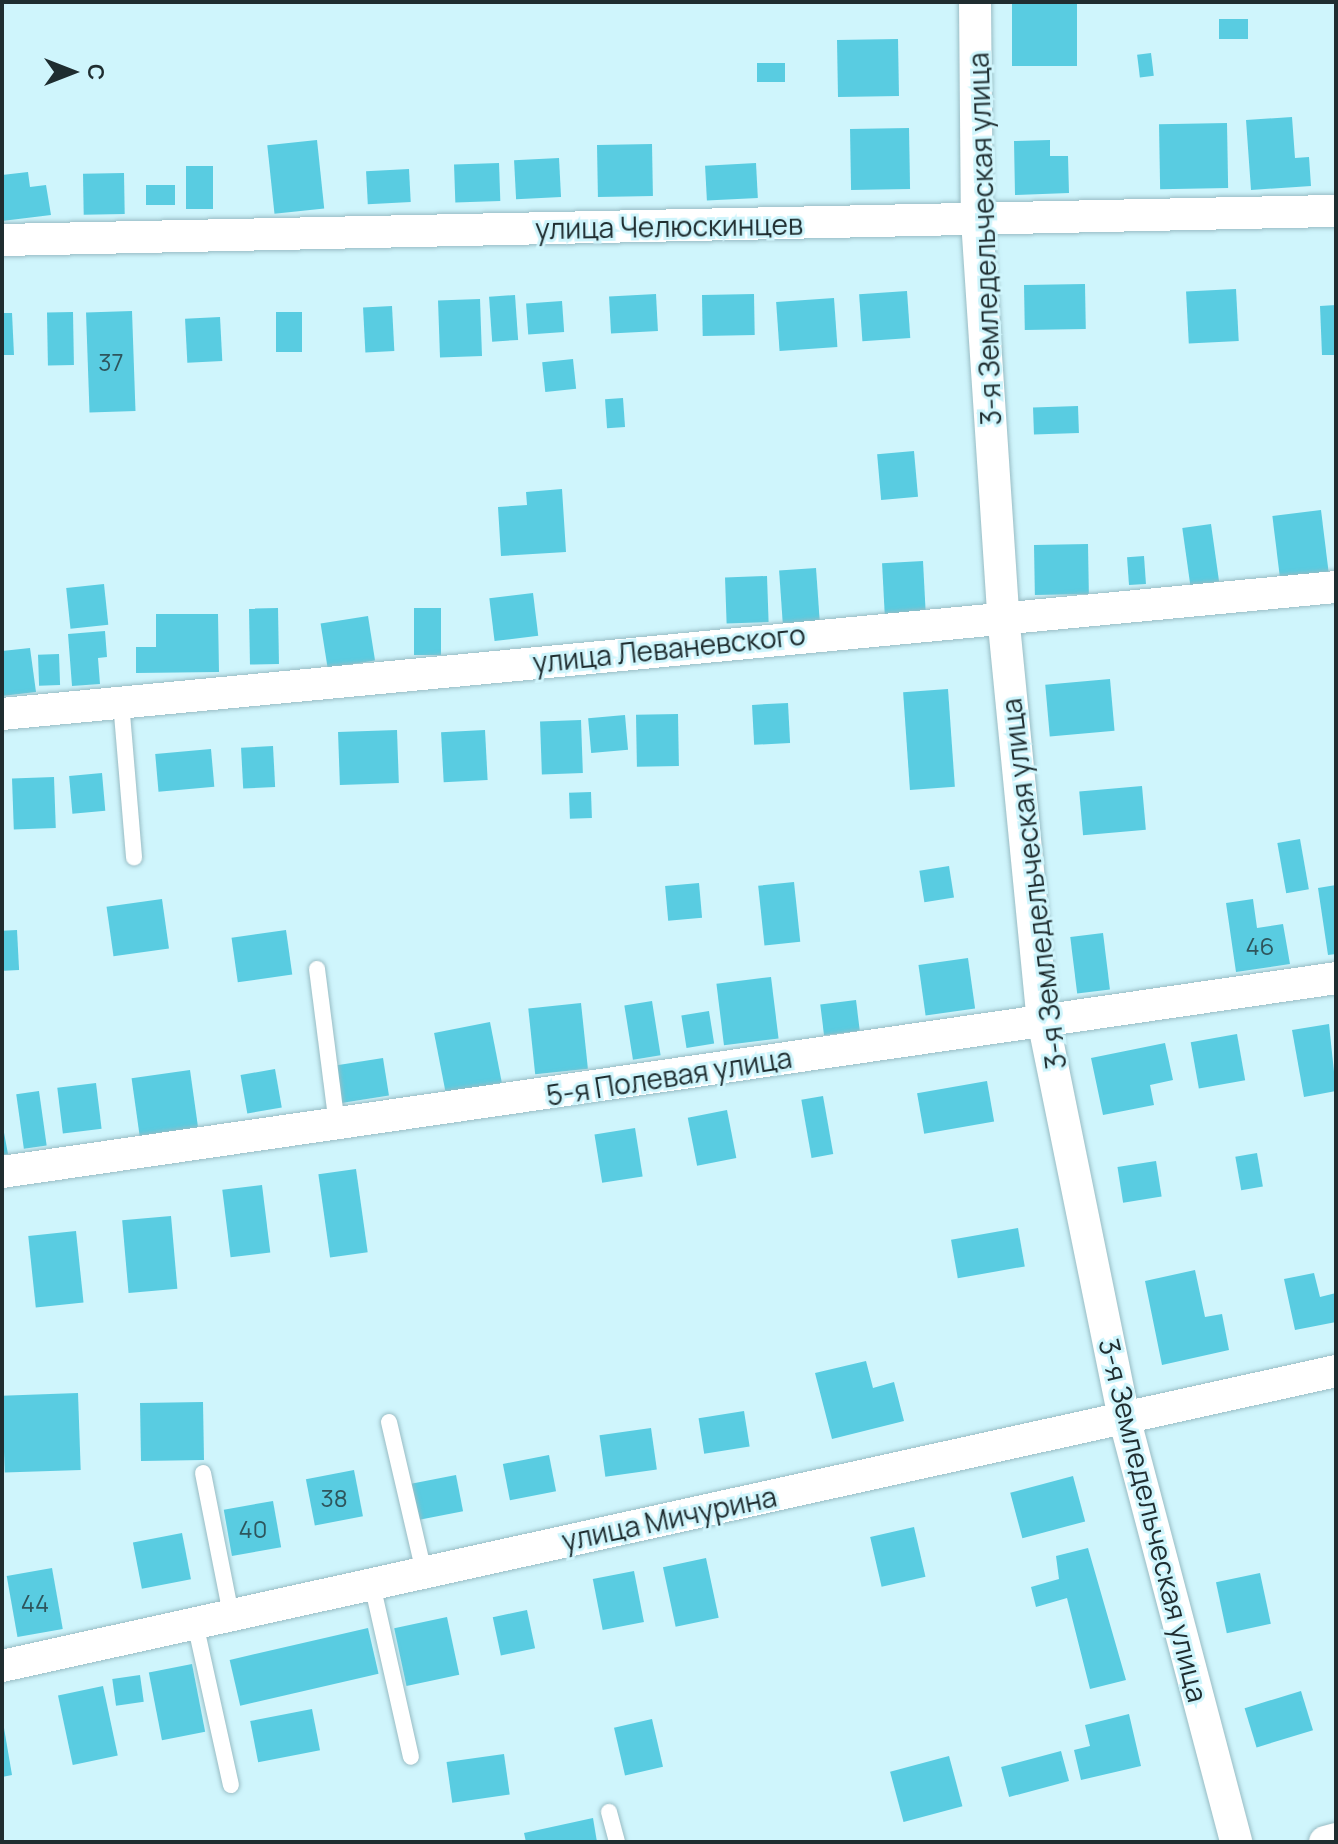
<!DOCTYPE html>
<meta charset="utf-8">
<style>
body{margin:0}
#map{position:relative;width:1338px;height:1844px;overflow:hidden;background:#cff5fc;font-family:Manrope,sans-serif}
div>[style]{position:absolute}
.building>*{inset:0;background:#59cce1;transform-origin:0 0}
.roads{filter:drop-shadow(0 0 2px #98bcc4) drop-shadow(0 0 2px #98bcc4)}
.lane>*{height:16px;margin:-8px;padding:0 8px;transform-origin:8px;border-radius:8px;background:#fff}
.street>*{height:32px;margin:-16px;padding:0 16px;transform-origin:16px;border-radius:16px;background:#fff}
span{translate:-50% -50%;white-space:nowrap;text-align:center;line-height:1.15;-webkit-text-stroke:6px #cff5fc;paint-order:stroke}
.number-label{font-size:24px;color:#2e555c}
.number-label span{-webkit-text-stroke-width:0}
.street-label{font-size:28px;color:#1f2d30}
.frame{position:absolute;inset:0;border:4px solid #1f2d30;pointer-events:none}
.north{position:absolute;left:32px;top:32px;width:80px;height:80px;-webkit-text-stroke:6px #cff5fc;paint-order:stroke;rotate:90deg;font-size:22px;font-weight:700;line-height:32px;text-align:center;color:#1f2d30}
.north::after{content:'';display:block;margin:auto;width:28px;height:36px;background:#1f2d30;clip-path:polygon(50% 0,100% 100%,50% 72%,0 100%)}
</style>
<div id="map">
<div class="building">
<div style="left:1012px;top:2px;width:65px;height:64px"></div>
<div style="left:1248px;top:19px;width:20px;height:29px;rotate:90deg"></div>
<div style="left:898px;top:39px;width:57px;height:61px;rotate:89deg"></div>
<div style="left:1151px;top:53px;width:23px;height:14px;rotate:83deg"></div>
<div style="left:757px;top:63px;width:28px;height:19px"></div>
<div style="clip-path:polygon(1292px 117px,1295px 158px,1309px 157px,1311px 186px,1251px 190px,1246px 120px)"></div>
<div style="left:1227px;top:123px;width:65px;height:68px;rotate:89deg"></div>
<div style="left:909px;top:128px;width:61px;height:59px;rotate:89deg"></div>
<div style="left:317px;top:140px;width:69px;height:50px;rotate:84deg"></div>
<div style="clip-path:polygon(1050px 140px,1050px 156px,1068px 156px,1069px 193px,1015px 195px,1014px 141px)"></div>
<div style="left:652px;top:144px;width:52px;height:55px;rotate:89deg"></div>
<div style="left:559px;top:158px;width:39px;height:45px;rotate:87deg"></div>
<div style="left:499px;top:163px;width:38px;height:45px;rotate:88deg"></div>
<div style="left:756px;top:163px;width:35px;height:51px;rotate:87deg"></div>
<div style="left:186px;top:166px;width:27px;height:43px"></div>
<div style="left:409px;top:169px;width:33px;height:43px;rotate:87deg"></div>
<div style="clip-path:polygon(28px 172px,30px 187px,46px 185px,51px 215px,2px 221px,2px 175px)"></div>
<div style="left:124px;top:173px;width:41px;height:41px;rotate:89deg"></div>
<div style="left:146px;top:185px;width:29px;height:20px"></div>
<div style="left:1085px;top:284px;width:45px;height:61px;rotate:89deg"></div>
<div style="left:1236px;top:289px;width:52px;height:50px;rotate:87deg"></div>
<div style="left:907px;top:291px;width:47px;height:48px;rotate:86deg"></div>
<div style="left:656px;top:294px;width:37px;height:47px;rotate:87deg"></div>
<div style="left:754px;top:294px;width:41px;height:52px;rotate:89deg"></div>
<div style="left:515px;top:295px;width:45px;height:26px;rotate:86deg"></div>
<div style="left:834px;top:298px;width:49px;height:58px;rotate:86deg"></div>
<div style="left:480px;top:299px;width:57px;height:42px;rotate:88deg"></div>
<div style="left:562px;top:301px;width:31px;height:36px;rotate:86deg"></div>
<div style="clip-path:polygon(1336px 305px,1336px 355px,1322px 355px,1320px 306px)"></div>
<div style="left:392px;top:306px;width:45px;height:29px;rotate:87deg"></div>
<div style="left:132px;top:311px;width:100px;height:46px;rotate:88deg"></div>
<div style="left:73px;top:312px;width:53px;height:26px;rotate:89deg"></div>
<div style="left:276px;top:312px;width:26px;height:40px"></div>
<div style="clip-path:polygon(2px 313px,12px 313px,14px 355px,2px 355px)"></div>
<div style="left:220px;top:317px;width:44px;height:35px;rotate:87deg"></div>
<div style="left:573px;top:359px;width:30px;height:31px;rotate:84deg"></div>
<div style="left:623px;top:398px;width:29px;height:18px;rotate:86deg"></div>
<div style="left:1078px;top:406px;width:27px;height:45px;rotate:88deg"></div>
<div style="left:914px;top:451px;width:46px;height:37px;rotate:85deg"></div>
<div style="clip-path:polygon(562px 489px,566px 552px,501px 556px,498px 507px,527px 505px,526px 492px)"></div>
<div style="left:1321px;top:510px;width:62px;height:49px;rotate:83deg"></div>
<div style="left:1211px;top:524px;width:58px;height:29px;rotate:82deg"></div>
<div style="left:1088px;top:544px;width:50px;height:54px;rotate:89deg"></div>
<div style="left:1144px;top:556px;width:28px;height:17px;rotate:86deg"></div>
<div style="left:923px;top:561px;width:51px;height:41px;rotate:87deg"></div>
<div style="left:816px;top:568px;width:55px;height:37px;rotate:86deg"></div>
<div style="left:767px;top:576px;width:46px;height:42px;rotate:88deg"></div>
<div style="left:104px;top:584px;width:41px;height:38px;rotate:84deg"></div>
<div style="left:533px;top:593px;width:43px;height:44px;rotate:83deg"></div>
<div style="left:278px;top:608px;width:56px;height:29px;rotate:89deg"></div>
<div style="left:414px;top:608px;width:27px;height:47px"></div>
<div style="clip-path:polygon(156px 614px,218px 614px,219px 672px,136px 673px,136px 647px,156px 647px)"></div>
<div style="left:368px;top:616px;width:45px;height:48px;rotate:81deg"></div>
<div style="clip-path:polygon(105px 631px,107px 657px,98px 658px,100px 684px,72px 686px,68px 634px)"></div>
<div style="clip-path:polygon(30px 648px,36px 692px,2px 696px,2px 651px)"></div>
<div style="left:59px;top:654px;width:31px;height:21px;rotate:88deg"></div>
<div style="left:1110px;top:679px;width:52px;height:65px;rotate:85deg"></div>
<div style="left:948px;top:689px;width:98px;height:45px;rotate:86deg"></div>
<div style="left:788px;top:703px;width:40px;height:36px;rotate:87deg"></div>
<div style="left:678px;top:714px;width:52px;height:42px;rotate:89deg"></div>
<div style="left:625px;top:715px;width:35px;height:37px;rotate:85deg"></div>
<div style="left:581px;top:720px;width:53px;height:41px;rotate:88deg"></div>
<div style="left:397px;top:730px;width:53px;height:59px;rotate:88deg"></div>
<div style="left:485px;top:730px;width:50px;height:44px;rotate:87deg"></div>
<div style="left:273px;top:746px;width:41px;height:32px;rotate:87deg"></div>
<div style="left:211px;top:749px;width:38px;height:56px;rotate:85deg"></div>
<div style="left:102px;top:773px;width:38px;height:33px;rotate:85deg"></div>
<div style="left:54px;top:777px;width:51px;height:42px;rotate:88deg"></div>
<div style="left:1142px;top:786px;width:44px;height:63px;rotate:85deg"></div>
<div style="left:591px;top:792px;width:26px;height:22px;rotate:88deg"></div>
<div style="left:1300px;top:839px;width:51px;height:23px;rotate:80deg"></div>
<div style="left:949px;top:866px;width:32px;height:30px;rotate:81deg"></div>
<div style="left:794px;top:882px;width:60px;height:36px;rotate:84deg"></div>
<div style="left:699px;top:883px;width:35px;height:34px;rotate:85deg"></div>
<div style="clip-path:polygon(1336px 885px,1336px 954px,1328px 955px,1318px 888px)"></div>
<div style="left:162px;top:899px;width:50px;height:56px;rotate:82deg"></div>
<div style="clip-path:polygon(1253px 899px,1257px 928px,1283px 924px,1290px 964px,1236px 972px,1226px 903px)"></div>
<div style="left:17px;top:930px;width:40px;height:15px;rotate:87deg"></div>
<div style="left:286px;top:930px;width:45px;height:55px;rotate:82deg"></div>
<div style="left:1103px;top:933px;width:57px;height:33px;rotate:83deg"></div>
<div style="left:968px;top:958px;width:51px;height:50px;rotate:82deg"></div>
<div style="left:771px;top:977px;width:62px;height:55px;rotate:83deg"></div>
<div style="left:856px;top:1000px;width:31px;height:36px;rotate:83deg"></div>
<div style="left:652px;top:1001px;width:55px;height:28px;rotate:81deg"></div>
<div style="left:581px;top:1003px;width:66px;height:53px;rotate:84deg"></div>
<div style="left:709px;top:1011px;width:33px;height:28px;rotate:81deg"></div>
<div style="left:490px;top:1022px;width:62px;height:57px;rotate:79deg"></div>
<div style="clip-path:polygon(1329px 1024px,1336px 1091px,1304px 1097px,1292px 1030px)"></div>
<div style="left:1237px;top:1034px;width:47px;height:47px;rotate:80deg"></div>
<div style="clip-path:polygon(1165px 1043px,1173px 1080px,1150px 1085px,1154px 1105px,1103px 1115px,1091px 1058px)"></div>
<div style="left:383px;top:1058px;width:38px;height:61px;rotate:81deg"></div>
<div style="left:275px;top:1069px;width:39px;height:35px;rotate:80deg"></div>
<div style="left:190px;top:1070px;width:58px;height:59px;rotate:82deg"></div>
<div style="left:987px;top:1081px;width:41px;height:71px;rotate:80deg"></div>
<div style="left:96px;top:1083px;width:46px;height:39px;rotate:83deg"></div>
<div style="left:39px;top:1091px;width:55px;height:23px;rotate:82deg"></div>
<div style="left:823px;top:1096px;width:59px;height:22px;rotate:80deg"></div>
<div style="left:727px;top:1110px;width:49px;height:40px;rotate:79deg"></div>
<div style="clip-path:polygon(2px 1122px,8px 1154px,2px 1155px)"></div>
<div style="left:635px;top:1128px;width:49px;height:41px;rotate:81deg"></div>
<div style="left:1257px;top:1153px;width:34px;height:22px;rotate:80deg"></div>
<div style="left:1156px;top:1161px;width:36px;height:39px;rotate:81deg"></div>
<div style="left:356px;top:1169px;width:84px;height:38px;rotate:82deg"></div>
<div style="left:262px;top:1185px;width:68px;height:40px;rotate:83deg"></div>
<div style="left:171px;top:1216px;width:73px;height:49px;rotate:85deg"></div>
<div style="left:1018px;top:1228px;width:39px;height:68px;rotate:80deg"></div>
<div style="left:76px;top:1231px;width:72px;height:48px;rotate:84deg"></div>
<div style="clip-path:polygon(1195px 1270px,1205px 1317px,1222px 1314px,1229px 1350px,1162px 1365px,1145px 1281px)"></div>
<div style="clip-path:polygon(1314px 1273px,1320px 1297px,1336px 1293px,1336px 1322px,1295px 1330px,1284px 1279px)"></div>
<div style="clip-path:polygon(866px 1361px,873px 1388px,894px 1382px,904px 1421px,832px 1439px,815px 1373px)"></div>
<div style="left:78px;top:1393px;width:77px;height:76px;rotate:88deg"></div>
<div style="left:203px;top:1402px;width:58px;height:63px;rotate:89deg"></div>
<div style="left:744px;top:1411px;width:36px;height:46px;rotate:81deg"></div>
<div style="left:651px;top:1428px;width:42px;height:52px;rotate:82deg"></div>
<div style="left:549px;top:1455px;width:37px;height:47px;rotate:79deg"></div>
<div style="left:354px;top:1470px;width:47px;height:49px;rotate:79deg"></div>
<div style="left:456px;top:1475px;width:37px;height:47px;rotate:79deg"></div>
<div style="left:1073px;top:1476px;width:47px;height:65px;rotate:75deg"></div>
<div style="left:273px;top:1501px;width:47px;height:50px;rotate:80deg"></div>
<div style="left:914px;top:1527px;width:51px;height:45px;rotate:77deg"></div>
<div style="left:182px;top:1533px;width:47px;height:50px;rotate:79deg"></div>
<div style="clip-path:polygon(1088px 1548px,1126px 1680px,1090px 1689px,1067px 1598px,1036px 1607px,1031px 1587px,1059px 1579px,1056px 1556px)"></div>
<div style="left:706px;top:1558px;width:61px;height:44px;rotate:78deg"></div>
<div style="left:52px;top:1568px;width:62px;height:46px;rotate:80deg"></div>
<div style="left:634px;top:1571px;width:52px;height:42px;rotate:79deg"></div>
<div style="left:1260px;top:1573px;width:52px;height:45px;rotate:78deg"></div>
<div style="left:527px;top:1610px;width:39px;height:35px;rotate:78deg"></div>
<div style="left:447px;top:1617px;width:59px;height:54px;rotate:78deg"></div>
<div style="left:368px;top:1628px;width:47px;height:142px;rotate:77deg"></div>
<div style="left:192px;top:1664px;width:69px;height:44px;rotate:79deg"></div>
<div style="left:140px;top:1675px;width:27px;height:28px;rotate:82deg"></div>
<div style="left:103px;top:1686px;width:71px;height:46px;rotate:78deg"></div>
<div style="left:1301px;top:1691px;width:41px;height:59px;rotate:73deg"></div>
<div style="left:312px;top:1709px;width:42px;height:63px;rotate:79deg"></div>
<div style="clip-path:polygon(1129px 1714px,1141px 1766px,1081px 1780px,1074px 1750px,1090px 1746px,1085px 1725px)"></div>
<div style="left:652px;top:1719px;width:49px;height:39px;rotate:77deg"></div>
<div style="clip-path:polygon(4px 1728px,12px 1775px,2px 1777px,2px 1729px)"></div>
<div style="left:1061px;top:1751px;width:31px;height:62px;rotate:75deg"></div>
<div style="left:504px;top:1754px;width:41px;height:58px;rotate:82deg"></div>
<div style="left:949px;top:1756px;width:52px;height:61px;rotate:75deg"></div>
<div style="clip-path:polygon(593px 1818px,597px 1842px,526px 1842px,524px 1833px)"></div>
</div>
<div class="roads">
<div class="lane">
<div style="left:121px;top:702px;width:156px;rotate:85.2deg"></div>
<div style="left:317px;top:969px;width:158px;rotate:82.7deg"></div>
<div style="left:389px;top:1422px;width:154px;rotate:76.9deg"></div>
<div style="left:203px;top:1473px;width:145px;rotate:78.8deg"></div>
<div style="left:372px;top:1584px;width:177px;rotate:77.3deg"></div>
<div style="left:195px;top:1623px;width:166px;rotate:77.5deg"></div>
<div style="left:609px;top:1812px;width:31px;rotate:75deg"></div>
</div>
<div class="street">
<div style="left:975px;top:2px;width:218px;rotate:89.5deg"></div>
<div style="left:977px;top:220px;width:396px;rotate:86.2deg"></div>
<div style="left:1003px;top:615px;width:407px;rotate:84.4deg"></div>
<div style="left:1043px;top:1020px;width:405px;rotate:78.5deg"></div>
<div style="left:1124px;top:1417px;width:440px;rotate:75.2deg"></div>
<div style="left:2px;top:240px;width:1334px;rotate:-1.25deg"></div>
<div style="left:2px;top:714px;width:1340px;rotate:-5.44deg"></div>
<div style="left:2px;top:1172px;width:1348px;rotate:-8.27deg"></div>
<div style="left:2px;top:1666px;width:1366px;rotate:-12.47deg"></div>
<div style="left:1325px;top:1842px;width:11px;rotate:-15deg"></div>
</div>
</div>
<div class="number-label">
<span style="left:111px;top:362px">37</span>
<span style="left:1260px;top:946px">46</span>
<span style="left:334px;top:1498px">38</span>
<span style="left:253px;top:1529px">40</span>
<span style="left:35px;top:1603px">44</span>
</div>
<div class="street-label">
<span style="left:669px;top:226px;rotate:-1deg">улица Челюскинцев</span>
<span style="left:984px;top:239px;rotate:-92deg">3-я Земледельческая улица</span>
<span style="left:669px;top:648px;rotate:-6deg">улица Леваневского</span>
<span style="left:1033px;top:884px;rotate:-97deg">3-я Земледельческая улица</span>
<span style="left:669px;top:1076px;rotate:-9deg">5-я Полевая улица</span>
<span style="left:669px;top:1518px;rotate:-12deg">улица Мичурина</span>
<span style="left:1154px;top:1520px;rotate:76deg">3-я Земледельческая улица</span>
</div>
<div class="frame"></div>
<div class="north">С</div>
</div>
